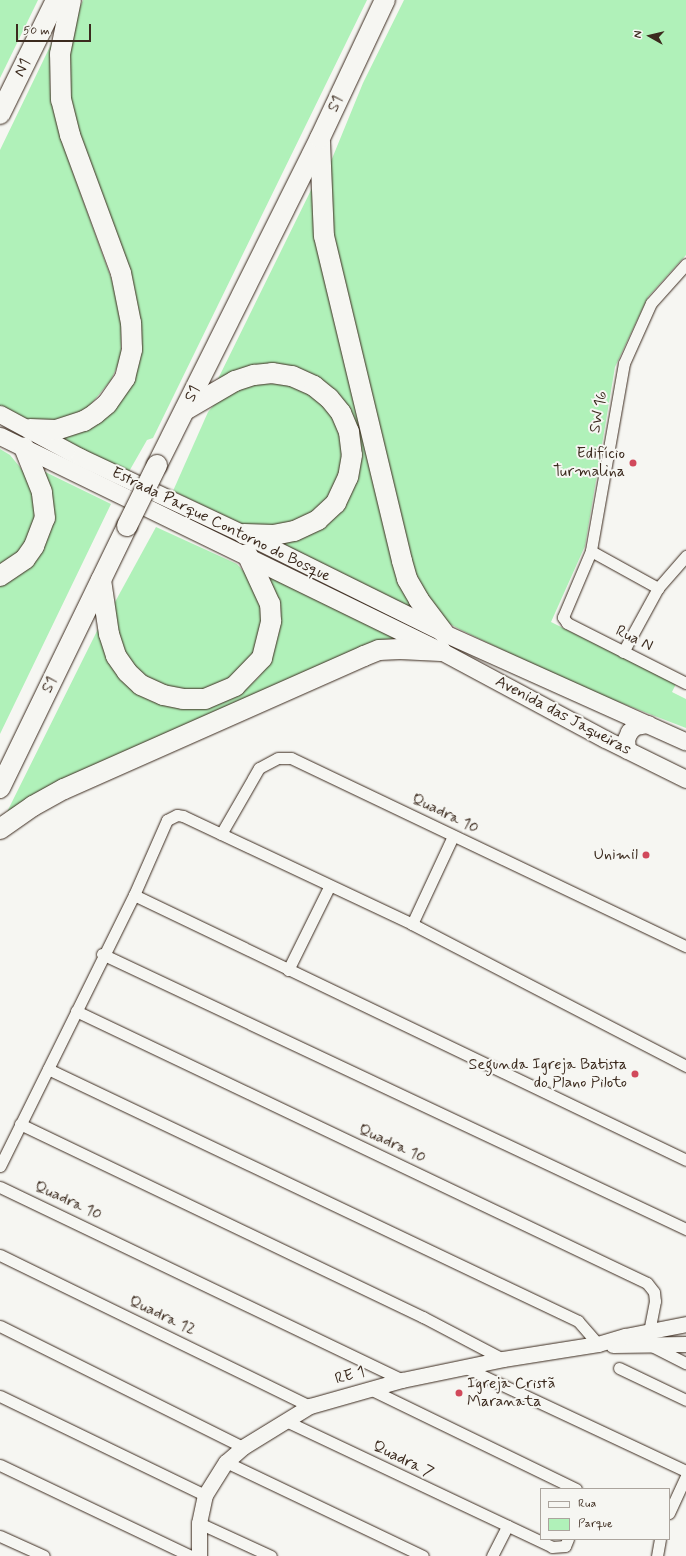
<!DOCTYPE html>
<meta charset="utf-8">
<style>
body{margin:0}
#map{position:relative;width:686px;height:1556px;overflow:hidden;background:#f6f6f2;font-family:Mynerve,sans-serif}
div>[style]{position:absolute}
.green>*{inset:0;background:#b0f1b9}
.roads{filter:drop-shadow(0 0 1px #3b2a1e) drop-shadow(0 0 1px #3b2a1e)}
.street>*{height:11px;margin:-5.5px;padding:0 5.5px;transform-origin:5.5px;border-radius:5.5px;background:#f6f6f2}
.secondary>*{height:15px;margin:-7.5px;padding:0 7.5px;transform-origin:7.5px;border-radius:7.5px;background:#f6f6f2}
.primary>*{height:17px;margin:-8.5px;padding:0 8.5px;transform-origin:8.5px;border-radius:8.5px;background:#f6f6f2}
.highway>*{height:20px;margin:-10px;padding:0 10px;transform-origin:10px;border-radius:10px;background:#f6f6f2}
.bridges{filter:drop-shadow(0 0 1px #3b2a1e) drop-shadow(0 0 1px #3b2a1e)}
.highway-bridge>*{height:20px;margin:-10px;padding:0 10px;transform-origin:10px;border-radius:10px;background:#f6f6f2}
.dots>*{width:11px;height:11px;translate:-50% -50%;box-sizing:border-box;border:2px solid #f6f6f2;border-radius:50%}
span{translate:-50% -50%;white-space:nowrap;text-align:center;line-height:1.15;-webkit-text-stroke:4px #f6f6f2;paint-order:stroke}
.street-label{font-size:16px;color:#3b2a1e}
.poi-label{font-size:16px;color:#3b2a1e}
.right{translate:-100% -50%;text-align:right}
.left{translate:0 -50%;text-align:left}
.legend{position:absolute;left:540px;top:1488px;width:130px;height:52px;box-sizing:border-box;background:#f6f6f2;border:1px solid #aba49d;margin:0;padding:5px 7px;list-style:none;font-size:12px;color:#3b2a1e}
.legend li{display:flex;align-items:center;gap:8px;height:20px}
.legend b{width:20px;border:1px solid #aba49d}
.north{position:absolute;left:630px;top:16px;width:40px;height:40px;-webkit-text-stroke:3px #f6f6f2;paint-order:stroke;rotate:278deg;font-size:11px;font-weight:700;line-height:16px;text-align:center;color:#3b2a1e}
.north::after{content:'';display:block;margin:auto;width:14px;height:18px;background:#3b2a1e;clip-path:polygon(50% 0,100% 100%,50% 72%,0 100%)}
.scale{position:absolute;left:16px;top:24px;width:75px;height:18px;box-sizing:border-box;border:2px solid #3b2a1e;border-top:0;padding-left:5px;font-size:12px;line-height:14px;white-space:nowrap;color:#3b2a1e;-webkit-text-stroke:3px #f6f6f2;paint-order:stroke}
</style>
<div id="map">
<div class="green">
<div style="clip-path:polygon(0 0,38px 0,0 78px)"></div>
<div style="clip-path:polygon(83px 0,367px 0,153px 438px,147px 440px,127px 475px,54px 435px,90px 422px,134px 343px,65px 109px,73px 24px)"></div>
<div style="clip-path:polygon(404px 0,686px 0,686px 255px,648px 297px,615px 367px,585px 546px,551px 622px,676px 684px,672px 692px,686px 699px,686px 728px,582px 688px,461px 630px,448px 623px,420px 592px,329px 234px,329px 166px,363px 83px)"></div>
<div style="clip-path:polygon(58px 30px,50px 80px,51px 95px,67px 156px,115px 289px,121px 323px,121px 358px,111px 380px,87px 409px,60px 422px,32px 421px,0 408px,0 150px)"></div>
<div style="clip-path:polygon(314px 184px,425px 616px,268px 542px,306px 532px,355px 456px,310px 379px,215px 385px)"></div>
<div style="clip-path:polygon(271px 382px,290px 384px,310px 393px,334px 417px,341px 434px,344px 455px,340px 475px,329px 498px,313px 513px,292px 523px,273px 527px,245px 526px,173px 491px,208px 412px,219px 399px,256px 383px)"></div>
<div style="clip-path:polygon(0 449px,10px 455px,24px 472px,33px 493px,36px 513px,34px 526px,18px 555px,0 569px)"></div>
<div style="clip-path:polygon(31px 465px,111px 504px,0 734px,0 581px,51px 531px)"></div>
<div style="clip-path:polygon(156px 527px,237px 564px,253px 582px,262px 605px,263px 621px,255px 654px,231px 680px,204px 691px,184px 692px,145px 679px,123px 653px,116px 633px,115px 602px)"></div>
<div style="clip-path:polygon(268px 575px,408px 642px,3px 820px,99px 627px,136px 693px,240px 694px,258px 678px,270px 662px,279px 602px)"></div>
</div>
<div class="roads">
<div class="street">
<div style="left:686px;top:264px;width:52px;rotate:131.9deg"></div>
<div style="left:651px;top:303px;width:66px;rotate:114.2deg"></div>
<div style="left:624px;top:363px;width:191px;rotate:100deg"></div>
<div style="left:591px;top:551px;width:72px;rotate:113deg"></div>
<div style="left:563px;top:617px;width:7px;rotate:56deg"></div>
<div style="left:567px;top:623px;width:133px;rotate:26.8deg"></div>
<div style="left:591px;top:551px;width:77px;rotate:28.9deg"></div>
<div style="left:623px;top:652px;width:73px;rotate:-61.3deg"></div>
<div style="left:658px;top:588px;width:43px;rotate:-48.8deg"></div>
<div style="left:221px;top:834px;width:76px;rotate:-60.1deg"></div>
<div style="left:259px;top:768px;width:21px;rotate:-28deg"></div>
<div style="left:278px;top:758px;width:13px"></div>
<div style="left:291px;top:758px;width:437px;rotate:25.5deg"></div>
<div style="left:134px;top:895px;width:612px;rotate:25.64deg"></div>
<div style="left:412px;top:924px;width:97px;rotate:-65deg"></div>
<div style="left:102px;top:954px;width:646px;rotate:25.22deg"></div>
<div style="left:288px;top:970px;width:93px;rotate:-63.7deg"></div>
<div style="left:76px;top:1011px;width:632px;rotate:25.47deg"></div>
<div style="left:647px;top:1283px;width:11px;rotate:52deg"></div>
<div style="left:654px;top:1292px;width:9px;rotate:84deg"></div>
<div style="left:655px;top:1301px;width:32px;rotate:101deg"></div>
<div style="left:48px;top:1069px;width:587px;rotate:25.43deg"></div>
<div style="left:578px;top:1321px;width:30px;rotate:49deg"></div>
<div style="left:20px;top:1124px;width:447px;rotate:25.6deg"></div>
<div style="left:423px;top:1317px;width:90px;rotate:27.7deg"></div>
<div style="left:0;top:1166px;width:302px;rotate:-63.7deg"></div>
<div style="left:134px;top:895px;width:82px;rotate:-66.3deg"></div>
<div style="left:167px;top:820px;width:11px;rotate:-27deg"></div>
<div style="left:177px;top:815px;width:6px;rotate:9deg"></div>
<div style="left:183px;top:816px;width:253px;rotate:25.2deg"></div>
<div style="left:412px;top:924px;width:309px;rotate:27.4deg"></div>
<div style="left:0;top:1187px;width:446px;rotate:25.6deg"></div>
<div style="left:0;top:1255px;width:345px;rotate:26deg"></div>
<div style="left:0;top:1326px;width:271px;rotate:26.5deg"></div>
<div style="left:652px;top:1346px;width:38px;rotate:27deg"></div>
<div style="left:464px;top:1367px;width:245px;rotate:25.1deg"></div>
<div style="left:619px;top:1368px;width:74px;rotate:25.5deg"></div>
<div style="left:370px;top:1389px;width:229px;rotate:25.9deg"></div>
<div style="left:0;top:1396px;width:228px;rotate:25.8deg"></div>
<div style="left:286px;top:1421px;width:294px;rotate:25.3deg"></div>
<div style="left:552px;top:1547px;width:13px;rotate:-4deg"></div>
<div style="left:565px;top:1546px;width:8px;rotate:-67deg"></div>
<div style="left:226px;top:1462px;width:218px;rotate:25.5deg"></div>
<div style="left:0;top:1465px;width:212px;rotate:25.5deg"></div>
<div style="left:669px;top:1513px;width:41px;rotate:-65.3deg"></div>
<div style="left:199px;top:1523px;width:79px;rotate:24.6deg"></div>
<div style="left:0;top:1536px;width:48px;rotate:24.4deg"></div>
<div style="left:492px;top:1556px;width:34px;rotate:-63deg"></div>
<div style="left:657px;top:1556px;width:17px;rotate:-80deg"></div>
</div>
<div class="secondary">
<div style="left:613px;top:1345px;width:73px;rotate:-0.8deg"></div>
<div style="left:199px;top:1556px;width:33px;rotate:-90deg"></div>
<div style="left:199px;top:1523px;width:29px;rotate:-78deg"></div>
<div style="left:205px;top:1495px;width:39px;rotate:-58deg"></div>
<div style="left:226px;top:1462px;width:23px;rotate:-41deg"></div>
<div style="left:243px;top:1447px;width:79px;rotate:-31.5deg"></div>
<div style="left:310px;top:1406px;width:96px;rotate:-15.8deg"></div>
<div style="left:402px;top:1380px;width:103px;rotate:-11.7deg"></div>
<div style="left:503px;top:1359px;width:96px;rotate:-9deg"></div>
<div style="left:598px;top:1344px;width:28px;rotate:-17deg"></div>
<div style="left:625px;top:1336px;width:62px;rotate:-11.1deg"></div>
</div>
<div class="primary">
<div style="left:0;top:414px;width:91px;rotate:28.3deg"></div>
<div style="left:80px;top:457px;width:181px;rotate:25.2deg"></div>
<div style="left:244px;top:534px;width:223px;rotate:26.3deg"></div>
<div style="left:444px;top:633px;width:265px;rotate:24.2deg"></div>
<div style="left:0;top:436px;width:491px;rotate:26deg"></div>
<div style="left:441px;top:651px;width:186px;rotate:28.2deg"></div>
<div style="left:605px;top:739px;width:90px;rotate:26.3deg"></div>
<div style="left:627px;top:750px;width:11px;rotate:-95deg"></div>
<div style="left:626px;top:739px;width:8px;rotate:-67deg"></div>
<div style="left:629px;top:732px;width:8px;rotate:-45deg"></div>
<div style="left:635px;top:726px;width:13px;rotate:-9deg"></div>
</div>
<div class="highway">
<div style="left:0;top:114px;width:127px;rotate:-63.8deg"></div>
<div style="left:320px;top:142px;width:94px;rotate:87.6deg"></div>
<div style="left:324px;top:236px;width:334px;rotate:76.5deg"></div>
<div style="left:402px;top:561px;width:19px;rotate:74deg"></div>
<div style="left:407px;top:579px;width:24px;rotate:60deg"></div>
<div style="left:419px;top:600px;width:41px;rotate:52.9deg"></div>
<div style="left:185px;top:410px;width:58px;rotate:-30.1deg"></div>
<div style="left:235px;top:381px;width:20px;rotate:-18deg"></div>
<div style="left:254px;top:375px;width:18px;rotate:-6deg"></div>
<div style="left:272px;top:373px;width:20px;rotate:9deg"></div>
<div style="left:292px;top:376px;width:24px;rotate:24deg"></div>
<div style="left:314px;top:386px;width:19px;rotate:39deg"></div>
<div style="left:329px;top:398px;width:19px;rotate:51deg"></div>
<div style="left:341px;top:413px;width:21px;rotate:67deg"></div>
<div style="left:349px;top:432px;width:23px;rotate:83deg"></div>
<div style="left:352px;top:455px;width:22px;rotate:100deg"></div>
<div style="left:348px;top:477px;width:29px;rotate:115deg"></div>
<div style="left:336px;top:503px;width:25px;rotate:137deg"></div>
<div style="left:318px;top:520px;width:26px;rotate:155deg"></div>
<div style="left:294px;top:531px;width:20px;rotate:169deg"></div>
<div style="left:274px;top:535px;width:30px;rotate:-178deg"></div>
<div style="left:30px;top:429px;width:26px;rotate:2deg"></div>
<div style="left:56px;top:430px;width:29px;rotate:-18deg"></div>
<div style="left:84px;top:421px;width:13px;rotate:-32deg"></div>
<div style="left:95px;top:414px;width:16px;rotate:-40deg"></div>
<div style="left:107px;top:404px;width:32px;rotate:-55deg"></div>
<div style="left:125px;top:378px;width:30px;rotate:-76deg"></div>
<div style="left:132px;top:349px;width:26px;rotate:-92deg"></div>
<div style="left:131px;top:323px;width:51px;rotate:-101.3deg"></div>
<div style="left:121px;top:273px;width:147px;rotate:-110.3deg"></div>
<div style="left:70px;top:135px;width:36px;rotate:-104deg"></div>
<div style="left:61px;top:100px;width:46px;rotate:-91.2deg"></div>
<div style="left:60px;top:54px;width:55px;rotate:-78.5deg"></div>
<div style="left:157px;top:465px;width:365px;rotate:-63.5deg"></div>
<div style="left:320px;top:138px;width:153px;rotate:-64.8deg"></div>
<div style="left:0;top:576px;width:30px;rotate:-34deg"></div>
<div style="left:25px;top:559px;width:16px;rotate:-55deg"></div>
<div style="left:34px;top:546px;width:30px;rotate:-69deg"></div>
<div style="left:45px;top:518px;width:26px;rotate:-97deg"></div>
<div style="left:42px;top:492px;width:48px;rotate:-111.8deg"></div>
<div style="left:101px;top:580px;width:55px;rotate:81.6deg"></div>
<div style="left:109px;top:634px;width:23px;rotate:72deg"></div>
<div style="left:116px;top:656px;width:19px;rotate:55deg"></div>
<div style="left:127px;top:672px;width:19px;rotate:43deg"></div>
<div style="left:141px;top:685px;width:24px;rotate:24deg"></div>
<div style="left:163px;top:695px;width:20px;rotate:11deg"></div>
<div style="left:183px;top:699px;width:22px"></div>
<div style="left:205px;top:699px;width:33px;rotate:-23deg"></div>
<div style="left:235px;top:686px;width:39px;rotate:-46deg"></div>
<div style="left:262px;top:658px;width:38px;rotate:-76deg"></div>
<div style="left:271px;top:621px;width:17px;rotate:-93deg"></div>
<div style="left:270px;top:604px;width:55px;rotate:-114.7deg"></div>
<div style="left:0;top:788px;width:291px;rotate:-64.1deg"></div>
<div style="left:0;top:829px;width:40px;rotate:-34.9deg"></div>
<div style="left:33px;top:806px;width:35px;rotate:-29deg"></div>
<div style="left:64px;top:789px;width:328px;rotate:-23.9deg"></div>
<div style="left:364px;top:656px;width:16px;rotate:-22deg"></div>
<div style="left:379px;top:650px;width:21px;rotate:-3deg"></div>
<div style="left:400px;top:649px;width:41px;rotate:2.8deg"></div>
</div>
</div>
<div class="bridges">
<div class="highway-bridge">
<div style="left:127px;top:526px;width:68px;rotate:-63.8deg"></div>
</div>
</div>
<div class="dots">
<div style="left:633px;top:463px;background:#d1495b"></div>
<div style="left:646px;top:855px;background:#d1495b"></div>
<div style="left:635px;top:1074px;background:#d1495b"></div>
<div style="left:459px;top:1393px;background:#d1495b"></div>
</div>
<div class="street-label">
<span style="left:23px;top:68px;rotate:-64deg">N1</span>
<span style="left:336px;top:104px;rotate:-65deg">S1</span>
<span style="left:193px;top:394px;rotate:-64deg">S1</span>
<span style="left:599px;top:412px;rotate:-80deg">SW 16</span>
<span style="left:221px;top:525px;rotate:26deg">Estrada Parque Contorno do Bosque</span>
<span style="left:634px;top:639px;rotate:26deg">Rua N</span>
<span style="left:50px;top:685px;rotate:-64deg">S1</span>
<span style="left:563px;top:716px;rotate:28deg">Avenida das Jaqueiras</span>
<span style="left:445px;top:814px;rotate:26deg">Quadra 10</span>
<span style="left:392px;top:1144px;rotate:25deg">Quadra 10</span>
<span style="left:68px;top:1201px;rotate:25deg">Quadra 10</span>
<span style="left:162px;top:1316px;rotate:26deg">Quadra 12</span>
<span style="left:350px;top:1376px;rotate:-16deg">RE 1</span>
<span style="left:403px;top:1460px;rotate:26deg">Quadra 7</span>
</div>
<div class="poi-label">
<span class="right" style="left:625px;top:463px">Edifício<br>Turmalina</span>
<span class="right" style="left:638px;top:855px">Unimil</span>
<span class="right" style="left:627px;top:1074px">Segunda Igreja Batista<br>do Plano Piloto</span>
<span class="left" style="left:467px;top:1393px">Igreja Cristã<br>Maranata</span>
</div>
<ul class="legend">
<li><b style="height:5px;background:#f6f6f2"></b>Rua</li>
<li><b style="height:11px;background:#b0f1b9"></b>Parque</li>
</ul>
<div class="north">N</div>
<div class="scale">50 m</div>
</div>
